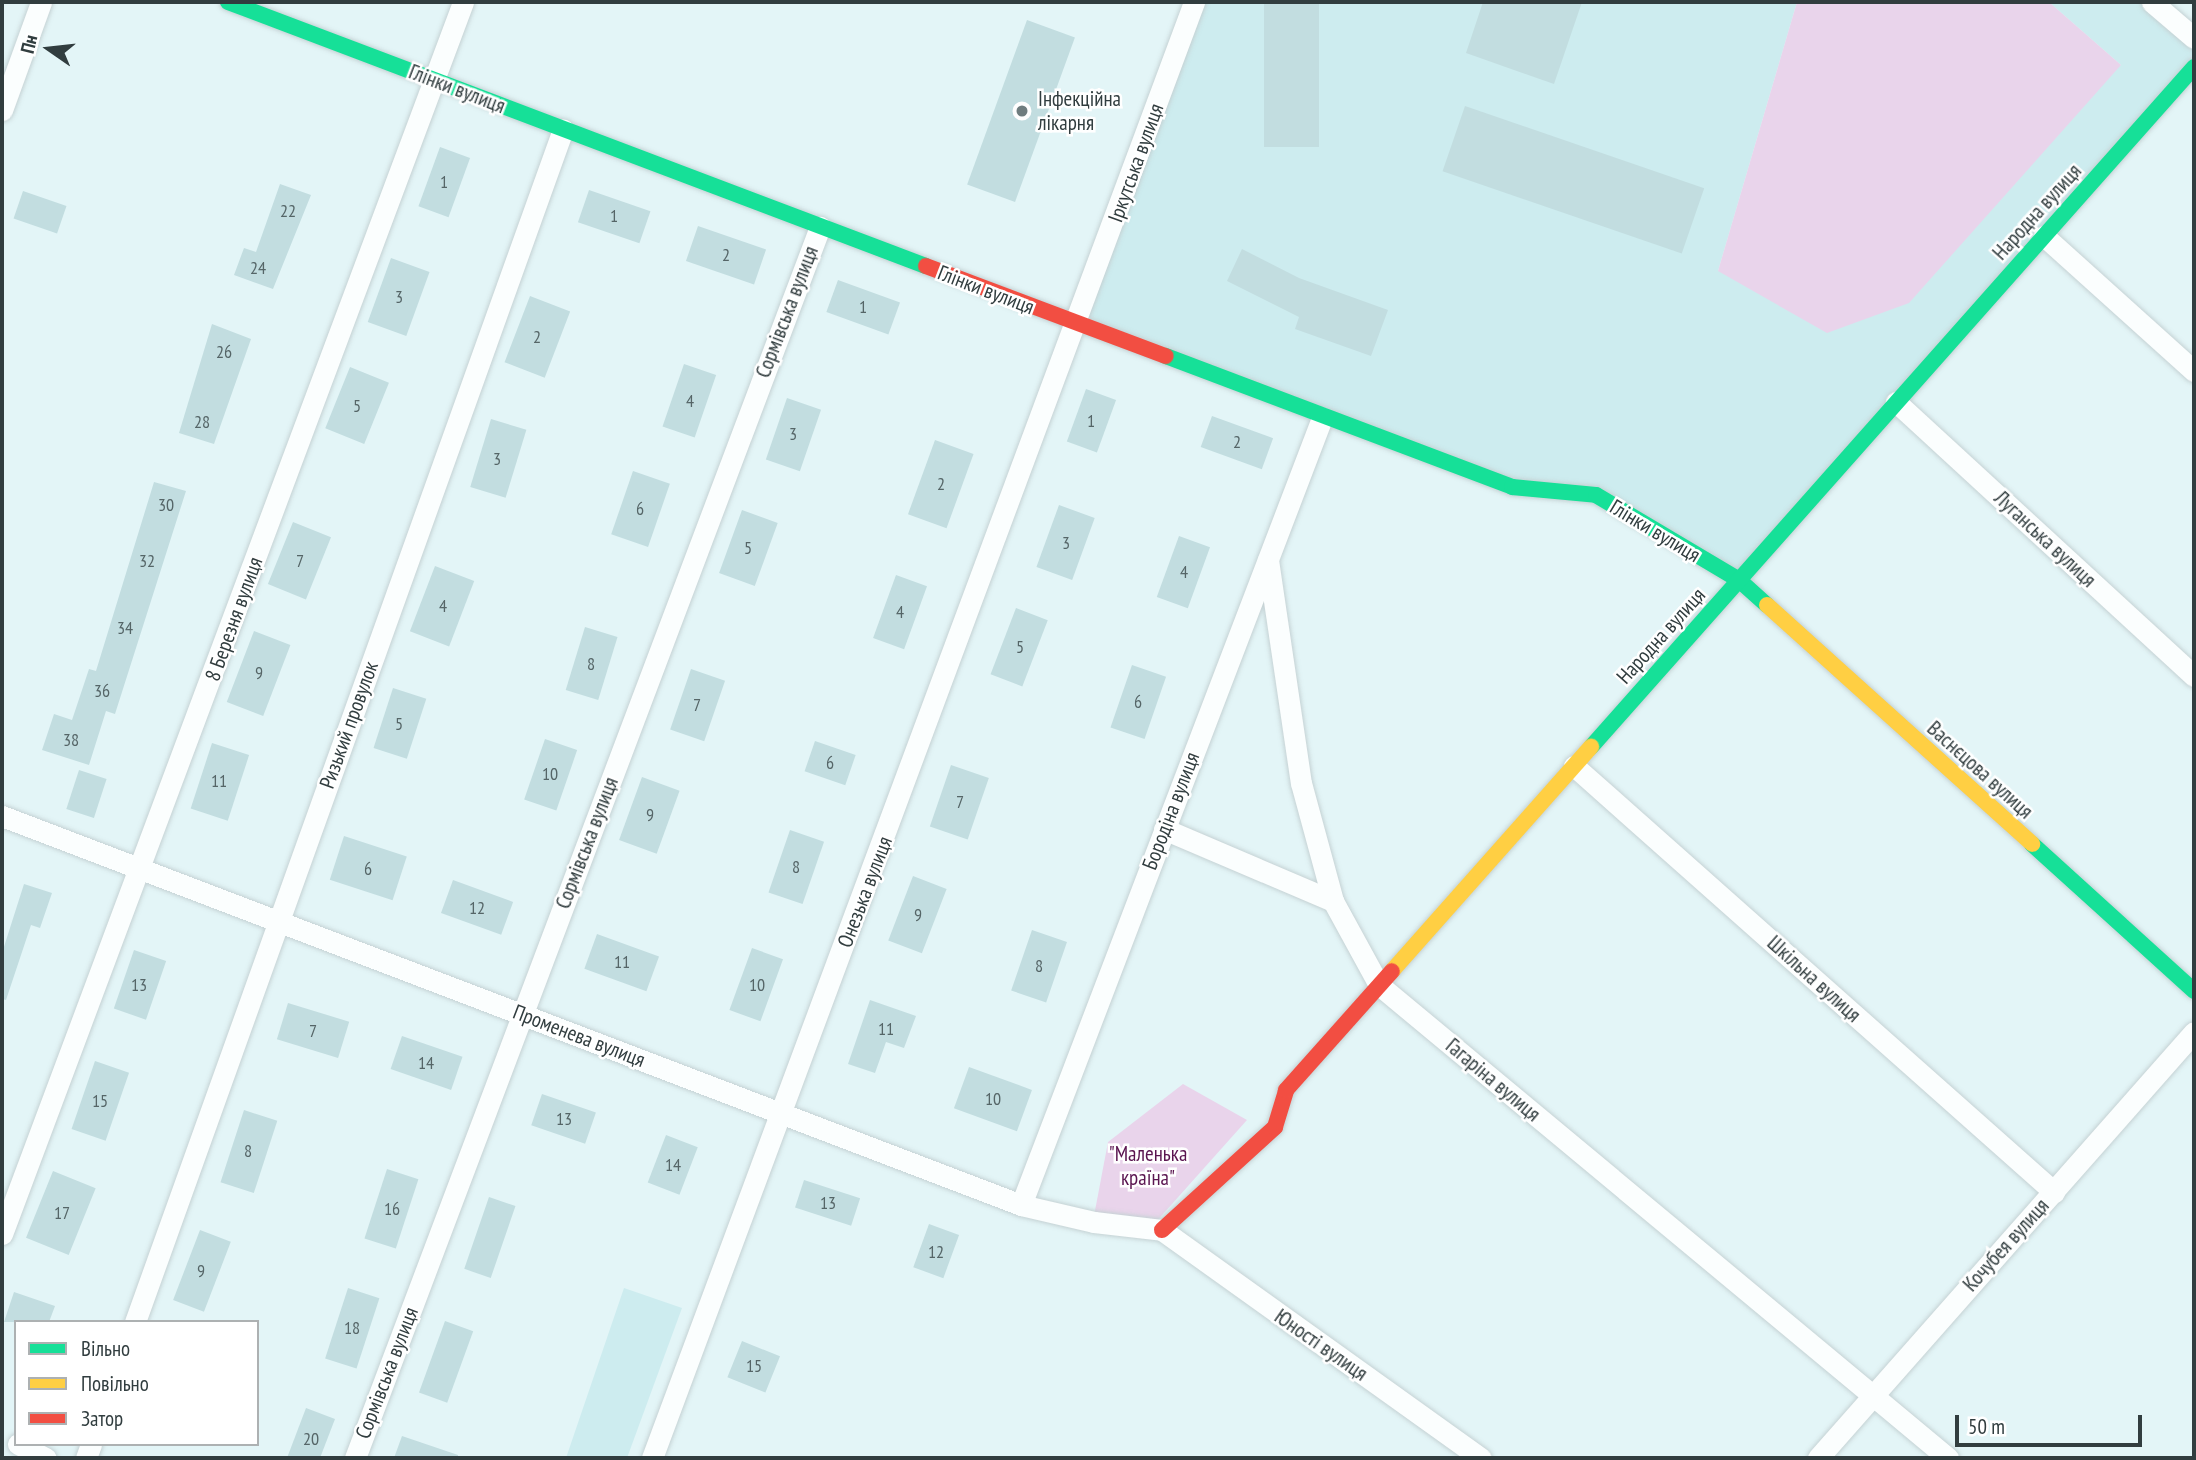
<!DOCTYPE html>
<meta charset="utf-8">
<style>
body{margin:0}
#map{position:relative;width:2196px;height:1460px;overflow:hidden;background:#e3f5f7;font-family:"PT Sans Narrow",sans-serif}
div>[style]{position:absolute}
.built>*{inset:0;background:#cdecef}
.green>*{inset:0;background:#e9d4eb}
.building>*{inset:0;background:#c2dde0;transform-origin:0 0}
.roads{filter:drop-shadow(0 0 2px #c5d2d4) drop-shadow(0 0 2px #c5d2d4)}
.street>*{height:21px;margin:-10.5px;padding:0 10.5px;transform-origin:10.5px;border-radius:10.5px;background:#fbfefe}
.fast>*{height:16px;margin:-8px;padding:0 8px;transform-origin:8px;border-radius:8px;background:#16e098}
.slow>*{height:16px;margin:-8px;padding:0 8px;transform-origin:8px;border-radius:8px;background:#ffcf43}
.jam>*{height:16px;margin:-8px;padding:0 8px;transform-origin:8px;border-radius:8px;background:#f24e42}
.dots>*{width:19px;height:19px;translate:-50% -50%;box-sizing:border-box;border:4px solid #fff;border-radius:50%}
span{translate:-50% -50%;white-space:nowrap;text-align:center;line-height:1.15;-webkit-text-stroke:5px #fff;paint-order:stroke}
.number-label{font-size:18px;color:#556567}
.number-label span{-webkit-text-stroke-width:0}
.street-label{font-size:21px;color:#313d3f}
.poi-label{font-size:21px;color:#313d3f}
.left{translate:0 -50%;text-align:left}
.park-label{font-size:21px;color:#5a1550}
.frame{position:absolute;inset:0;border:4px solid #313d3f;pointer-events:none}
.legend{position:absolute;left:14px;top:1320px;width:245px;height:126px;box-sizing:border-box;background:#fff;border:2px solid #adb1b2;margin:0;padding:9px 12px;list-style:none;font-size:21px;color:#313d3f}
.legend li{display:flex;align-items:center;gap:14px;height:35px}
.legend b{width:35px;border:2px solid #adb1b2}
.north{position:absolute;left:14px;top:14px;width:70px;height:70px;-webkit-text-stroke:5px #fff;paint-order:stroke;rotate:284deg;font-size:19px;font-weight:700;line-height:28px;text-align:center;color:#313d3f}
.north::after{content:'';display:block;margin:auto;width:24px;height:32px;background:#313d3f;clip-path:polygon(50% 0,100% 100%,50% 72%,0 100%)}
.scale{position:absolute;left:1955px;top:1415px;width:187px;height:32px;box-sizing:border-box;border:4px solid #313d3f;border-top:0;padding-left:9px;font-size:21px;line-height:24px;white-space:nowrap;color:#313d3f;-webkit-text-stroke:5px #fff;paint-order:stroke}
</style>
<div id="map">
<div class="built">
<div style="clip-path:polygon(1194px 2px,1797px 2px,1718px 271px,2121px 65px,2049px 2px,2152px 2px,2194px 38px,2194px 67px,1739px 580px,1596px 495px,1512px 487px,1077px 325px)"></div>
<div style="clip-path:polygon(624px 1288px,682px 1308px,627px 1458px,566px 1458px)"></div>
</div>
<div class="green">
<div style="clip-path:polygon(1797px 2px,2049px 2px,2121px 65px,1909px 303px,1827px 333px,1718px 271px)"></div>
<div style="clip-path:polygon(1183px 1084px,1247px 1120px,1155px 1223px,1094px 1216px,1108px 1142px)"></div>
</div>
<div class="building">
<div style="left:1264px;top:2px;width:55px;height:145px"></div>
<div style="clip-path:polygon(1483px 2px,1582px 2px,1554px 84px,1466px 53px)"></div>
<div style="left:1027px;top:20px;width:51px;height:175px;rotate:20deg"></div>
<div style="left:1465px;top:106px;width:253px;height:69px;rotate:19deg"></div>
<div style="left:440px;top:147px;width:32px;height:63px;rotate:20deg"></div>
<div style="clip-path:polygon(280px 184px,311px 195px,273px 289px,234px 275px,244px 248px,256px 252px)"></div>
<div style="left:589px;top:190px;width:65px;height:34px;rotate:19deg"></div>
<div style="left:23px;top:191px;width:46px;height:29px;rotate:19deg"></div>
<div style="left:698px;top:226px;width:72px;height:37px;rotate:19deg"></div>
<div style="clip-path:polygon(1242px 249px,1299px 278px,1388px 310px,1371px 356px,1295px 329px,1299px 317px,1227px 281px)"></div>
<div style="left:391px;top:258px;width:41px;height:68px;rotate:20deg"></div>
<div style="left:838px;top:280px;width:66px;height:34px;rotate:20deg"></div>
<div style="left:530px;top:296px;width:43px;height:71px;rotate:21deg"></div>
<div style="clip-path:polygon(212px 324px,251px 339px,214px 444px,179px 433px)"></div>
<div style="left:684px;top:364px;width:34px;height:66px;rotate:19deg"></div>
<div style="left:350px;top:367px;width:42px;height:66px;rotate:22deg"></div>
<div style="left:1086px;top:389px;width:32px;height:56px;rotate:20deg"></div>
<div style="left:787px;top:398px;width:36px;height:65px;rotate:19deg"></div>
<div style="left:1212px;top:416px;width:65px;height:33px;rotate:20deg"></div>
<div style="left:491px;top:419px;width:37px;height:71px;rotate:17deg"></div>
<div style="left:935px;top:440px;width:41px;height:79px;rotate:20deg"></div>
<div style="left:633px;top:471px;width:39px;height:67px;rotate:19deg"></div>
<div style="clip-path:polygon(154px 482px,186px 491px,115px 714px,106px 711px,89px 765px,42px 750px,54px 714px,72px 720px,89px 669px,96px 671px)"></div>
<div style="left:1059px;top:505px;width:38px;height:66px;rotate:20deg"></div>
<div style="left:742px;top:510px;width:38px;height:67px;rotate:20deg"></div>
<div style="left:293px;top:522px;width:41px;height:67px;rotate:22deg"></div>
<div style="left:1179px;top:536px;width:33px;height:65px;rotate:20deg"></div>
<div style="left:435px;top:566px;width:42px;height:70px;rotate:21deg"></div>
<div style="left:896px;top:575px;width:33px;height:67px;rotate:20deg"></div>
<div style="left:1016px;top:608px;width:34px;height:71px;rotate:21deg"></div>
<div style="left:585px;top:627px;width:34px;height:66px;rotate:17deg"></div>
<div style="left:254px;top:631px;width:39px;height:76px;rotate:21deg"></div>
<div style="left:1132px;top:665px;width:36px;height:66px;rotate:19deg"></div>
<div style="left:691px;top:669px;width:36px;height:64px;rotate:19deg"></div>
<div style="left:393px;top:688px;width:35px;height:63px;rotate:18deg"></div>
<div style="left:545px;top:739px;width:34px;height:64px;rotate:19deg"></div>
<div style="left:815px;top:741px;width:43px;height:32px;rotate:19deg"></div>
<div style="left:212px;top:743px;width:39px;height:69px;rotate:18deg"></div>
<div style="left:951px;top:765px;width:40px;height:65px;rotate:19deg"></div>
<div style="left:79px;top:770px;width:29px;height:41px;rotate:18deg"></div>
<div style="left:642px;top:777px;width:40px;height:67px;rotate:20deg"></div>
<div style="left:790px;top:830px;width:36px;height:66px;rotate:19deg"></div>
<div style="left:344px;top:836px;width:66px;height:46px;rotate:18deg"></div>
<div style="left:913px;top:876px;width:36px;height:69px;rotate:21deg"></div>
<div style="left:453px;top:880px;width:64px;height:35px;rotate:20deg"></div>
<div style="clip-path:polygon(24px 884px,52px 893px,40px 928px,31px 925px,6px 1000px,2px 999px,2px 953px)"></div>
<div style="left:1032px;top:930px;width:37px;height:64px;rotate:19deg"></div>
<div style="left:597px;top:934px;width:66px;height:37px;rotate:20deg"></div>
<div style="left:752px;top:948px;width:33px;height:66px;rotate:20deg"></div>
<div style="left:134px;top:950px;width:34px;height:62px;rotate:19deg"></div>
<div style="clip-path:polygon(870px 1000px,916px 1016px,904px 1048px,886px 1042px,875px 1073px,848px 1064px)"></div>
<div style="left:288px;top:1003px;width:64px;height:38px;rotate:17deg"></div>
<div style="left:402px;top:1036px;width:64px;height:35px;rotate:19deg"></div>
<div style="left:95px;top:1061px;width:36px;height:72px;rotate:19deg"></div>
<div style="left:969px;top:1067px;width:67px;height:44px;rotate:20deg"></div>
<div style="left:542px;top:1094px;width:57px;height:33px;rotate:19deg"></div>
<div style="left:244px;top:1110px;width:35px;height:76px;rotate:18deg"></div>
<div style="left:666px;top:1135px;width:34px;height:51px;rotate:21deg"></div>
<div style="left:387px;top:1169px;width:33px;height:73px;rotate:18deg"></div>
<div style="left:53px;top:1171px;width:46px;height:72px;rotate:22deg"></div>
<div style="left:804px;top:1180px;width:59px;height:29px;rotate:18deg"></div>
<div style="left:489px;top:1197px;width:28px;height:76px;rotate:19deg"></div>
<div style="left:929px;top:1224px;width:32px;height:46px;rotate:20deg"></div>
<div style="left:200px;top:1230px;width:33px;height:75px;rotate:21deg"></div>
<div style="left:348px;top:1288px;width:33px;height:74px;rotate:18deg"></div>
<div style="clip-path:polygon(14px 1292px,55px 1306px,49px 1322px,4px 1322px)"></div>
<div style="left:445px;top:1321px;width:30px;height:76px;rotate:20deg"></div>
<div style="left:742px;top:1341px;width:41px;height:39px;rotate:22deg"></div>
<div style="clip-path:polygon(306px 1408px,335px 1419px,320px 1458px,287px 1458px)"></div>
<div style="clip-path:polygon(402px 1436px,458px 1455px,458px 1458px,394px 1458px)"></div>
</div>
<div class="roads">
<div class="street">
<div style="left:2152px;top:2px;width:55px;rotate:40.6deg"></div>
<div style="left:2px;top:110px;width:115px;rotate:-70.1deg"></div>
<div style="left:2044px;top:236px;width:202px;rotate:42deg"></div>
<div style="left:1896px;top:402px;width:405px;rotate:42.6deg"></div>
<div style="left:1268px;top:560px;width:225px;rotate:81.6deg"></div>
<div style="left:1301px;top:783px;width:122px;rotate:74.8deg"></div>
<div style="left:1333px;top:901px;width:96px;rotate:61.3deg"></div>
<div style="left:1379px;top:985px;width:740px;rotate:39.74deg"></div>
<div style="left:1574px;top:766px;width:642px;rotate:41.59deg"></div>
<div style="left:2px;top:816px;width:1091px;rotate:20.89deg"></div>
<div style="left:1021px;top:1205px;width:75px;rotate:13.1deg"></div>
<div style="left:1094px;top:1222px;width:68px;rotate:6.7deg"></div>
<div style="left:1162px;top:1230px;width:392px;rotate:35.6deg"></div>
<div style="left:1164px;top:829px;width:184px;rotate:23.1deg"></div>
<div style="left:1021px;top:1205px;width:843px;rotate:-69.07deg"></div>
<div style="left:2px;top:1234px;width:1315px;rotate:-69.48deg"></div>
<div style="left:135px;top:1322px;width:1267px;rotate:-70.26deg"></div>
<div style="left:18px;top:1444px;width:31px;rotate:27deg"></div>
<div style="left:86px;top:1458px;width:15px;rotate:-70deg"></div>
<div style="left:355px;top:1458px;width:1316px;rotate:-69.31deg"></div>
<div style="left:652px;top:1458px;width:1554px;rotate:-69.58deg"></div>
<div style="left:1818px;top:1458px;width:568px;rotate:-48.57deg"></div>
</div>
<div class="fast">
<div style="left:228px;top:2px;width:746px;rotate:20.72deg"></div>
<div style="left:1166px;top:356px;width:370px;rotate:20.7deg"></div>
<div style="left:1512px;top:487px;width:84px;rotate:5.4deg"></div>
<div style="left:1596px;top:495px;width:166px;rotate:30.7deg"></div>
<div style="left:1739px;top:580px;width:38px;rotate:42deg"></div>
<div style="left:1591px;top:747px;width:909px;rotate:-48.43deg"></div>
<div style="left:2032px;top:844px;width:219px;rotate:42.2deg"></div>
</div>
<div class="slow">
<div style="left:1767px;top:605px;width:357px;rotate:42deg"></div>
<div style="left:1392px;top:971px;width:300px;rotate:-48.4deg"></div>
</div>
<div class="jam">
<div style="left:926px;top:266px;width:256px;rotate:20.6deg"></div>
<div style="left:1162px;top:1230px;width:153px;rotate:-42.3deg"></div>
<div style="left:1275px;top:1127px;width:39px;rotate:-73deg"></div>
<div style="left:1286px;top:1090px;width:159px;rotate:-48.3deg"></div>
</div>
</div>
<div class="dots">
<div style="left:1022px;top:111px;background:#6f7d7f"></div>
</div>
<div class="number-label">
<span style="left:444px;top:182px">1</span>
<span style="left:288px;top:211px">22</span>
<span style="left:614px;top:216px">1</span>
<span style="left:726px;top:255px">2</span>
<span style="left:258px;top:268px">24</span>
<span style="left:399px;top:297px">3</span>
<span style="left:863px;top:307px">1</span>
<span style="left:537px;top:337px">2</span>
<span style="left:224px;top:352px">26</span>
<span style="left:690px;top:401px">4</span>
<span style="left:357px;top:406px">5</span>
<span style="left:1091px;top:421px">1</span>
<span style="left:202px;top:422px">28</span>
<span style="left:793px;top:434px">3</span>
<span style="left:1237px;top:442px">2</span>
<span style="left:497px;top:459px">3</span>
<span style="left:941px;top:484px">2</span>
<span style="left:166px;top:505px">30</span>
<span style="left:640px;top:509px">6</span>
<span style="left:1066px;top:543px">3</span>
<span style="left:748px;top:548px">5</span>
<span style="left:147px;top:561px">32</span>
<span style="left:300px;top:561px">7</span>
<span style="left:1184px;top:572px">4</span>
<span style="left:443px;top:606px">4</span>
<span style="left:900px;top:612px">4</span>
<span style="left:125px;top:628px">34</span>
<span style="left:1020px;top:647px">5</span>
<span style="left:591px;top:664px">8</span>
<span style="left:259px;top:673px">9</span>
<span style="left:102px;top:691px">36</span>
<span style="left:1138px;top:702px">6</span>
<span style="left:697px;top:705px">7</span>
<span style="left:399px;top:724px">5</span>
<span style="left:71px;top:740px">38</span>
<span style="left:830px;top:763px">6</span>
<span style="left:550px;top:774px">10</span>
<span style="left:219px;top:781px">11</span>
<span style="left:960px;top:802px">7</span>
<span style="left:650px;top:815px">9</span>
<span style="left:796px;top:867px">8</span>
<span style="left:368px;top:869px">6</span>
<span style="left:477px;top:908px">12</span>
<span style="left:918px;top:915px">9</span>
<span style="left:622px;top:962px">11</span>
<span style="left:1039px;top:966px">8</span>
<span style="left:139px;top:985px">13</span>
<span style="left:757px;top:985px">10</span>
<span style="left:886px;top:1029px">11</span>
<span style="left:313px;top:1031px">7</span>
<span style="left:426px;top:1063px">14</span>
<span style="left:993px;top:1099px">10</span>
<span style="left:100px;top:1101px">15</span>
<span style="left:564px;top:1119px">13</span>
<span style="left:248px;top:1151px">8</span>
<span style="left:673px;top:1165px">14</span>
<span style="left:828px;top:1203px">13</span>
<span style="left:392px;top:1209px">16</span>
<span style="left:62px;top:1213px">17</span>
<span style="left:936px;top:1252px">12</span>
<span style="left:201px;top:1271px">9</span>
<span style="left:352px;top:1328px">18</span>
<span style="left:754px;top:1366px">15</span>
<span style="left:311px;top:1439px">20</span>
</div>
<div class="street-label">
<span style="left:457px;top:89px;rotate:21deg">Глінки вулиця</span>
<span style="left:1136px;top:163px;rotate:-70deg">Іркутська вулиця</span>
<span style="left:2037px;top:212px;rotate:-48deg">Народна вулиця</span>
<span style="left:986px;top:290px;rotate:21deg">Глінки вулиця</span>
<span style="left:787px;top:312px;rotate:-69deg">Сормівська вулиця</span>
<span style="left:1655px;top:531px;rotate:31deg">Глінки вулиця</span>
<span style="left:2045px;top:539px;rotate:43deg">Луганська вулиця</span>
<span style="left:234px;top:619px;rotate:-70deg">8 Березня вулиця</span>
<span style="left:1661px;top:636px;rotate:-48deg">Народна вулиця</span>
<span style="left:349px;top:725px;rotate:-70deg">Ризький провулок</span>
<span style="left:1980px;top:770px;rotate:42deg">Васнєцова вулиця</span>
<span style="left:1171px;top:811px;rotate:-69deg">Бородіна вулиця</span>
<span style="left:587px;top:843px;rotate:-69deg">Сормівська вулиця</span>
<span style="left:865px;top:892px;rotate:-69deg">Онезька вулиця</span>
<span style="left:1814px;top:979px;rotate:42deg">Шкільна вулиця</span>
<span style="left:579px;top:1036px;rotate:21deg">Променева вулиця</span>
<span style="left:1493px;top:1080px;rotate:40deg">Гагаріна вулиця</span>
<span style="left:2006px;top:1245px;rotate:-48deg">Кочубея вулиця</span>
<span style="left:1321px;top:1345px;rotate:35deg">Юності вулиця</span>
<span style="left:387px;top:1373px;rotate:-69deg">Сормівська вулиця</span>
</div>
<div class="poi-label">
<span class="left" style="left:1038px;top:111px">Інфекційна<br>лікарня</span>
</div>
<div class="park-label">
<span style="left:1148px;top:1166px">"Маленька<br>країна"</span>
</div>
<div class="frame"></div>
<ul class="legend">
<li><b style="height:9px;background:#16e098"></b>Вільно</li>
<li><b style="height:9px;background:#ffcf43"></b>Повільно</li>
<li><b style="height:9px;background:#f24e42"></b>Затор</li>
</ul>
<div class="north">Пн</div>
<div class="scale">50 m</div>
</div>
